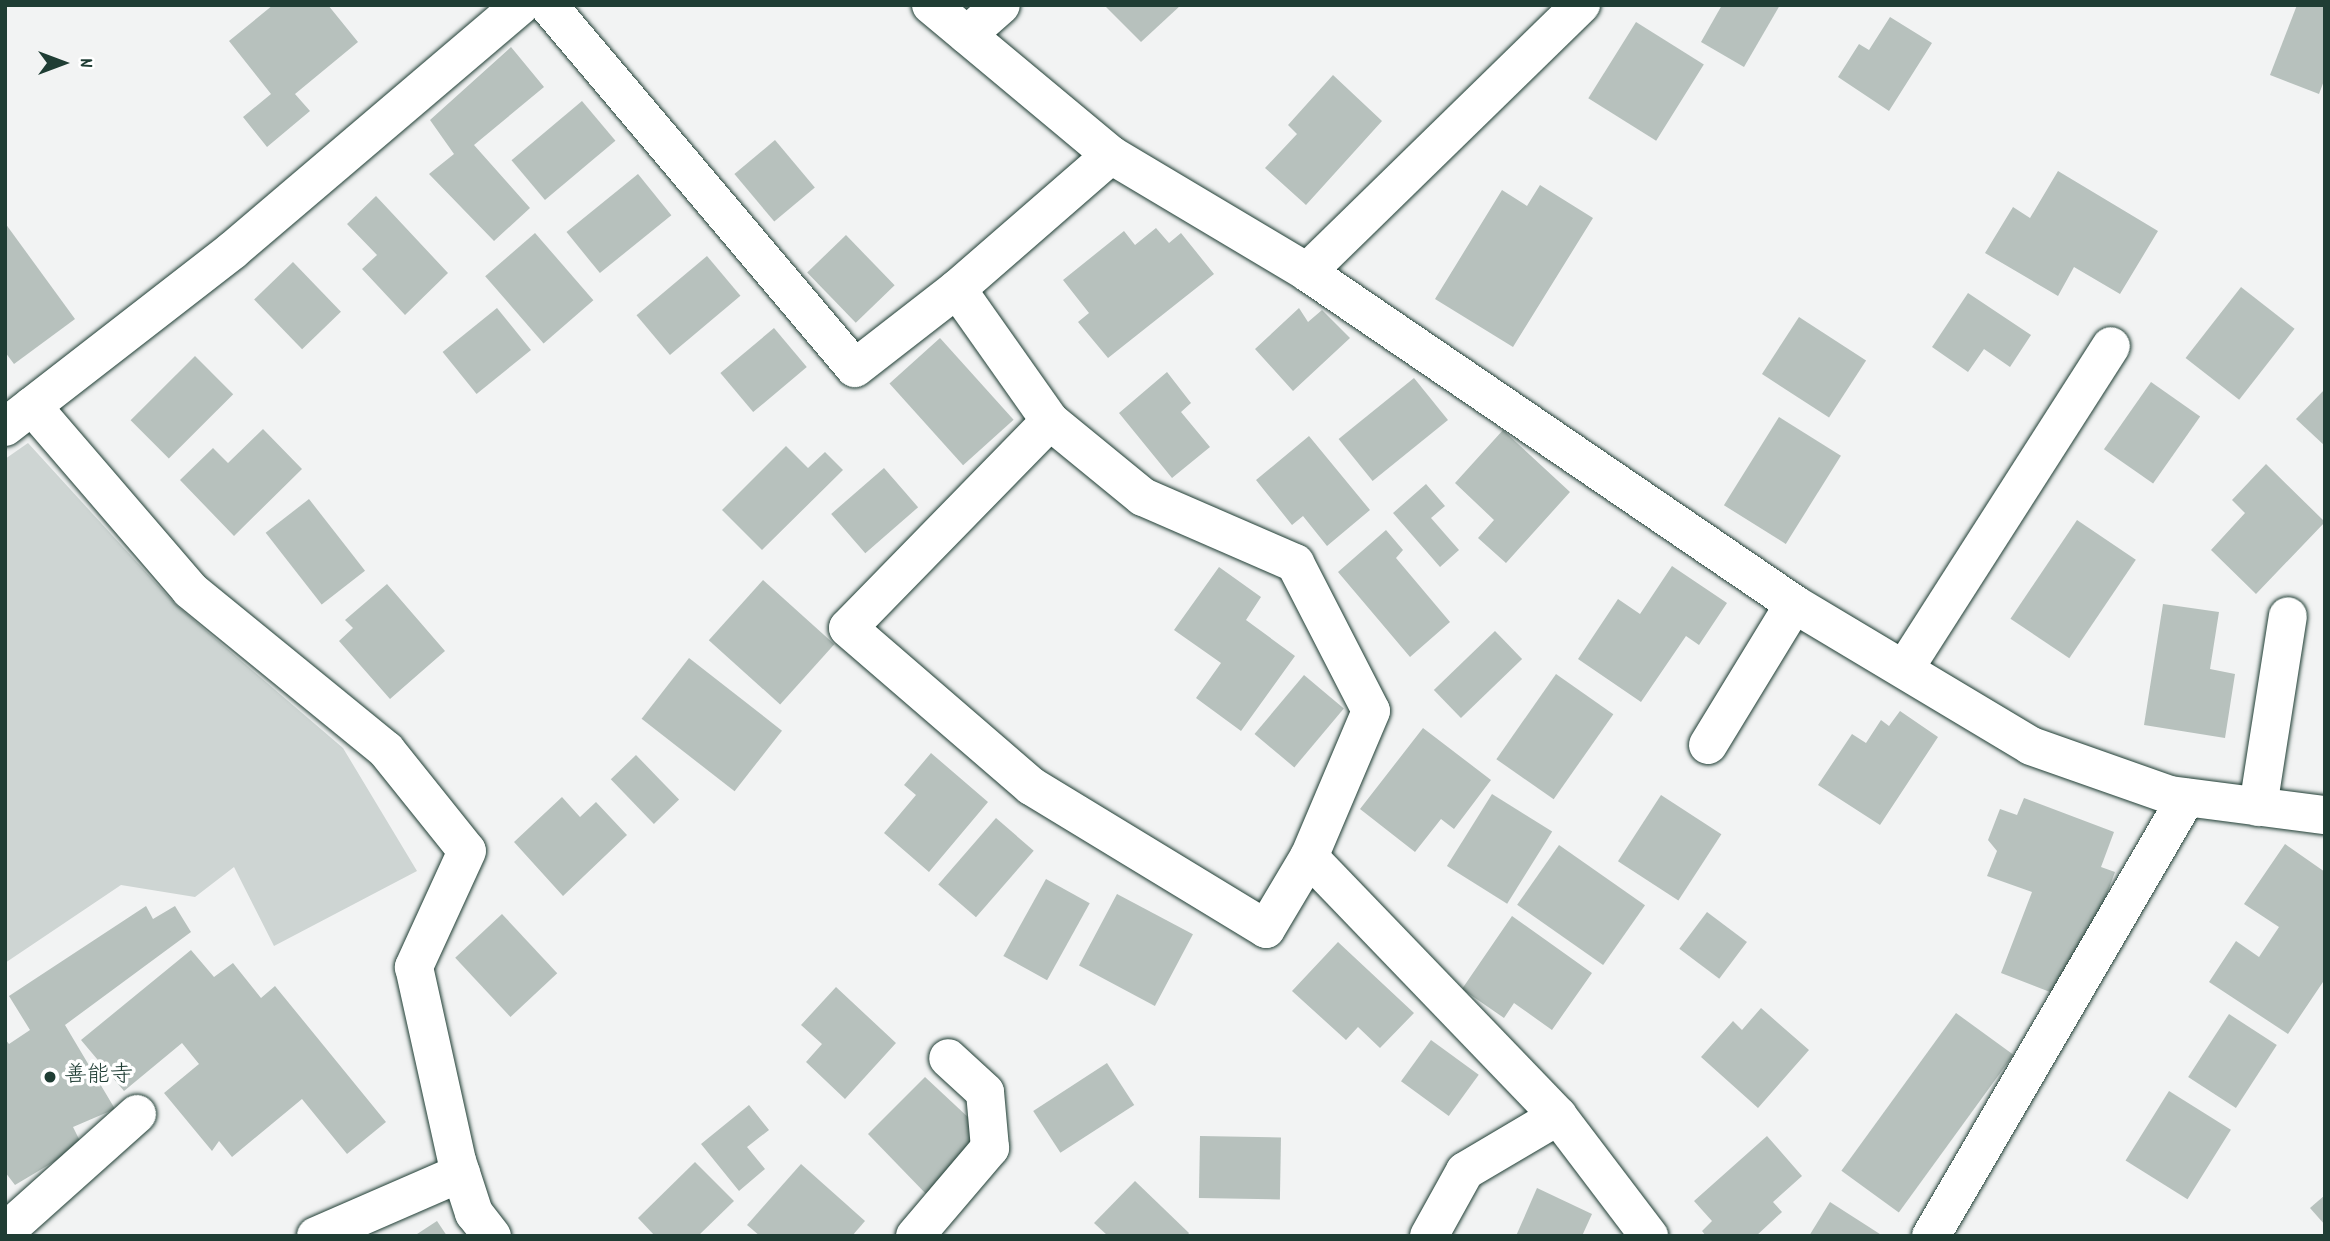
<!DOCTYPE html>
<meta charset="utf-8">
<style>
body{margin:0}
#map{position:relative;width:2330px;height:1241px;overflow:hidden;background:#f2f3f3;font-family:Dekko,"Klee One",sans-serif}
div>[style]{position:absolute}
.green>*{inset:0;background:#ced5d3}
.building>*{inset:0;background:#b7c1bd;transform-origin:0 0}
.roads{filter:drop-shadow(0 0 2px #1f3d34) drop-shadow(0 0 2px #1f3d34)}
.minor>*{height:38px;margin:-19px;padding:0 19px;transform-origin:19px;border-radius:19px;background:#fff}
.dots>*{width:19px;height:19px;translate:-50% -50%;box-sizing:border-box;border:4px solid #fff;border-radius:50%}
span{translate:-50% -50%;white-space:nowrap;text-align:center;line-height:1.15;-webkit-text-stroke:7px #fff;paint-order:stroke}
.poi-label{font-size:23px;color:#1f3d34}
.left{translate:0 -50%;text-align:left}
.frame{position:absolute;inset:0;border:7px solid #1f3d34;pointer-events:none}
.north{position:absolute;left:28px;top:28px;width:70px;height:70px;-webkit-text-stroke:5px #fff;paint-order:stroke;rotate:90deg;font-size:19px;font-weight:700;line-height:28px;text-align:center;color:#1f3d34}
.north::after{content:'';display:block;margin:auto;width:24px;height:32px;background:#1f3d34;clip-path:polygon(50% 0,100% 100%,50% 72%,0 100%)}
</style>
<div id="map">
<div class="green">
<div style="clip-path:polygon(28px 443px,175px 604px,343px 748px,417px 871px,274px 946px,234px 867px,195px 897px,121px 885px,5px 963px,5px 459px)"></div>
</div>
<div class="building">
<div style="clip-path:polygon(273px 5px,328px 5px,358px 42px,295px 94px,310px 111px,267px 147px,243px 117px,271px 94px,229px 41px)"></div>
<div style="clip-path:polygon(1104px 5px,1181px 5px,1141px 42px)"></div>
<div style="clip-path:polygon(1722px 5px,1780px 5px,1744px 67px,1701px 42px)"></div>
<div style="clip-path:polygon(2297px 5px,2325px 6px,2325px 78px,2319px 94px,2270px 75px)"></div>
<div style="clip-path:polygon(1890px 17px,1932px 43px,1889px 111px,1838px 77px,1859px 44px,1869px 50px)"></div>
<div style="left:1636px;top:22px;width:80px;height:90px;rotate:32deg"></div>
<div style="clip-path:polygon(511px 47px,544px 87px,474px 145px,530px 208px,494px 241px,429px 174px,454px 154px,430px 120px)"></div>
<div style="clip-path:polygon(1333px 75px,1382px 121px,1306px 205px,1265px 168px,1297px 134px,1288px 125px)"></div>
<div style="left:582px;top:101px;width:52px;height:92px;rotate:50deg"></div>
<div style="left:775px;top:140px;width:62px;height:53px;rotate:50deg"></div>
<div style="clip-path:polygon(2058px 171px,2158px 231px,2120px 294px,2074px 267px,2058px 296px,1985px 253px,2013px 207px,2030px 218px)"></div>
<div style="left:638px;top:174px;width:53px;height:92px;rotate:51deg"></div>
<div style="clip-path:polygon(1540px 185px,1593px 218px,1513px 347px,1435px 299px,1502px 190px,1527px 206px)"></div>
<div style="clip-path:polygon(376px 196px,448px 273px,405px 315px,362px 269px,377px 255px,347px 224px)"></div>
<div style="clip-path:polygon(5px 223px,75px 319px,14px 364px,5px 352px)"></div>
<div style="clip-path:polygon(1156px 228px,1169px 243px,1181px 233px,1214px 274px,1108px 358px,1078px 322px,1089px 313px,1063px 280px,1124px 231px,1135px 245px)"></div>
<div style="left:535px;top:233px;width:89px;height:66px;rotate:49deg"></div>
<div style="left:846px;top:235px;width:70px;height:54px;rotate:46deg"></div>
<div style="left:707px;top:256px;width:52px;height:92px;rotate:50deg"></div>
<div style="left:293px;top:262px;width:69px;height:54px;rotate:46deg"></div>
<div style="left:2241px;top:287px;width:68px;height:90px;rotate:38deg"></div>
<div style="clip-path:polygon(1968px 293px,2031px 335px,2010px 367px,1984px 349px,1968px 372px,1932px 347px)"></div>
<div style="left:497px;top:308px;width:54px;height:70px;rotate:51deg"></div>
<div style="clip-path:polygon(1299px 308px,1308px 322px,1322px 310px,1350px 338px,1293px 391px,1255px 349px)"></div>
<div style="left:1799px;top:317px;width:80px;height:68px;rotate:33deg"></div>
<div style="left:774px;top:328px;width:51px;height:70px;rotate:50deg"></div>
<div style="left:940px;top:338px;width:110px;height:68px;rotate:48deg"></div>
<div style="left:195px;top:356px;width:54px;height:91px;rotate:45deg"></div>
<div style="clip-path:polygon(1167px 372px,1191px 403px,1181px 412px,1210px 447px,1172px 478px,1119px 413px)"></div>
<div style="left:1414px;top:378px;width:54px;height:97px;rotate:51deg"></div>
<div style="left:2151px;top:382px;width:60px;height:82px;rotate:35deg"></div>
<div style="clip-path:polygon(2325px 389px,2325px 446px,2296px 419px)"></div>
<div style="left:1779px;top:417px;width:73px;height:104px;rotate:32deg"></div>
<div style="clip-path:polygon(263px 429px,302px 469px,234px 536px,180px 480px,213px 448px,228px 463px)"></div>
<div style="clip-path:polygon(1503px 430px,1570px 492px,1506px 563px,1478px 538px,1494px 520px,1455px 483px)"></div>
<div style="clip-path:polygon(1309px 436px,1370px 510px,1327px 546px,1303px 516px,1292px 525px,1256px 480px)"></div>
<div style="clip-path:polygon(786px 446px,808px 468px,825px 452px,843px 470px,762px 550px,722px 510px)"></div>
<div style="clip-path:polygon(2266px 464px,2325px 522px,2256px 594px,2211px 550px,2245px 513px,2232px 500px)"></div>
<div style="left:884px;top:468px;width:52px;height:70px;rotate:49deg"></div>
<div style="clip-path:polygon(1426px 484px,1445px 506px,1431px 518px,1459px 550px,1440px 567px,1393px 513px)"></div>
<div style="left:309px;top:499px;width:91px;height:55px;rotate:52deg"></div>
<div style="left:2077px;top:520px;width:71px;height:119px;rotate:34deg"></div>
<div style="clip-path:polygon(1386px 530px,1403px 550px,1396px 558px,1450px 622px,1410px 657px,1338px 572px)"></div>
<div style="clip-path:polygon(1672px 566px,1727px 603px,1699px 645px,1686px 636px,1641px 702px,1578px 659px,1618px 599px,1640px 614px)"></div>
<div style="clip-path:polygon(1219px 567px,1261px 597px,1246px 620px,1295px 656px,1241px 731px,1196px 698px,1221px 663px,1174px 630px)"></div>
<div style="left:763px;top:580px;width:96px;height:81px;rotate:42deg"></div>
<div style="clip-path:polygon(387px 584px,445px 651px,390px 699px,339px 641px,353px 628px,345px 620px)"></div>
<div style="clip-path:polygon(2163px 604px,2219px 612px,2210px 669px,2235px 674px,2225px 738px,2144px 725px)"></div>
<div style="left:1495px;top:631px;width:39px;height:85px;rotate:46deg"></div>
<div style="left:689px;top:658px;width:118px;height:77px;rotate:38deg"></div>
<div style="left:1556px;top:674px;width:70px;height:104px;rotate:35deg"></div>
<div style="left:1304px;top:675px;width:52px;height:77px;rotate:40deg"></div>
<div style="clip-path:polygon(1900px 711px,1938px 737px,1880px 825px,1818px 785px,1852px 734px,1866px 743px,1881px 720px,1889px 726px)"></div>
<div style="clip-path:polygon(1423px 728px,1491px 780px,1454px 829px,1441px 819px,1415px 852px,1360px 809px)"></div>
<div style="clip-path:polygon(931px 753px,988px 802px,929px 872px,884px 833px,916px 795px,904px 785px)"></div>
<div style="left:636px;top:755px;width:62px;height:35px;rotate:46deg"></div>
<div style="left:1492px;top:794px;width:71px;height:85px;rotate:32deg"></div>
<div style="left:1661px;top:795px;width:72px;height:79px;rotate:33deg"></div>
<div style="clip-path:polygon(562px 797px,580px 817px,596px 802px,627px 835px,563px 896px,514px 842px)"></div>
<div style="clip-path:polygon(2024px 798px,2114px 832px,2101px 867px,2115px 872px,2068px 999px,2001px 973px,2032px 892px,1987px 876px,1997px 851px,1988px 840px,2000px 809px,2017px 815px)"></div>
<div style="left:996px;top:818px;width:50px;height:88px;rotate:41deg"></div>
<div style="clip-path:polygon(2285px 844px,2325px 872px,2325px 979px,2288px 1034px,2209px 982px,2236px 941px,2259px 957px,2279px 927px,2244px 904px)"></div>
<div style="left:1559px;top:845px;width:105px;height:73px;rotate:35deg"></div>
<div style="left:1046px;top:879px;width:50px;height:88px;rotate:29deg"></div>
<div style="left:1117px;top:894px;width:86px;height:81px;rotate:28deg"></div>
<div style="clip-path:polygon(146px 906px,153px 919px,175px 906px,191px 932px,65px 1025px,115px 1109px,73px 1127px,82px 1145px,15px 1185px,5px 1172px,5px 1039px,9px 1044px,30px 1030px,9px 996px)"></div>
<div style="left:1707px;top:912px;width:50px;height:46px;rotate:37deg"></div>
<div style="left:502px;top:914px;width:81px;height:64px;rotate:47deg"></div>
<div style="clip-path:polygon(1512px 916px,1592px 973px,1552px 1030px,1514px 1003px,1504px 1018px,1462px 989px)"></div>
<div style="clip-path:polygon(1338px 942px,1414px 1013px,1380px 1048px,1358px 1027px,1346px 1040px,1292px 991px)"></div>
<div style="clip-path:polygon(191px 950px,214px 977px,233px 963px,261px 998px,275px 986px,386px 1122px,347px 1154px,302px 1099px,232px 1157px,219px 1141px,212px 1151px,164px 1093px,199px 1064px,182px 1043px,124px 1091px,81px 1040px)"></div>
<div style="clip-path:polygon(836px 987px,896px 1043px,845px 1099px,806px 1062px,822px 1044px,801px 1025px)"></div>
<div style="clip-path:polygon(1761px 1008px,1809px 1050px,1758px 1108px,1701px 1057px,1733px 1021px,1742px 1030px)"></div>
<div style="left:1956px;top:1013px;width:71px;height:195px;rotate:36deg"></div>
<div style="left:2229px;top:1014px;width:57px;height:75px;rotate:33deg"></div>
<div style="left:1431px;top:1040px;width:59px;height:51px;rotate:36deg"></div>
<div style="left:1107px;top:1063px;width:50px;height:88px;rotate:57deg"></div>
<div style="clip-path:polygon(925px 1077px,970px 1119px,970px 1151px,928px 1196px,868px 1134px)"></div>
<div style="left:2169px;top:1091px;width:73px;height:82px;rotate:32deg"></div>
<div style="clip-path:polygon(749px 1105px,769px 1130px,747px 1147px,765px 1169px,739px 1191px,701px 1144px)"></div>
<div style="left:1200px;top:1136px;width:81px;height:62px;rotate:1deg"></div>
<div style="clip-path:polygon(1767px 1136px,1802px 1176px,1773px 1202px,1782px 1212px,1756px 1236px,1706px 1236px,1702px 1231px,1712px 1221px,1694px 1201px)"></div>
<div style="clip-path:polygon(695px 1162px,734px 1201px,698px 1236px,655px 1236px,638px 1218px)"></div>
<div style="clip-path:polygon(801px 1164px,865px 1221px,852px 1236px,760px 1236px,747px 1225px)"></div>
<div style="clip-path:polygon(1135px 1181px,1189px 1233px,1187px 1236px,1108px 1236px,1094px 1223px)"></div>
<div style="clip-path:polygon(1537px 1188px,1592px 1214px,1582px 1236px,1516px 1236px)"></div>
<div style="clip-path:polygon(2325px 1195px,2325px 1225px,2310px 1208px)"></div>
<div style="clip-path:polygon(1830px 1202px,1883px 1236px,1809px 1236px)"></div>
<div style="clip-path:polygon(437px 1221px,447px 1236px,414px 1236px)"></div>
</div>
<div class="roads">
<div class="minor">
<div style="left:548px;top:5px;width:475px;rotate:49.8deg"></div>
<div style="left:855px;top:368px;width:129px;rotate:-37.8deg"></div>
<div style="left:931px;top:5px;width:234px;rotate:39.8deg"></div>
<div style="left:1111px;top:155px;width:228px;rotate:30.8deg"></div>
<div style="left:1307px;top:272px;width:589px;rotate:34.28deg"></div>
<div style="left:1794px;top:604px;width:276px;rotate:30.9deg"></div>
<div style="left:2031px;top:746px;width:147px;rotate:19.4deg"></div>
<div style="left:2170px;top:795px;width:156px;rotate:7.4deg"></div>
<div style="left:967px;top:35px;width:45px;rotate:-41.4deg"></div>
<div style="left:1111px;top:155px;width:204px;rotate:139deg"></div>
<div style="left:957px;top:289px;width:161px;rotate:54.8deg"></div>
<div style="left:1050px;top:421px;width:120px;rotate:39.3deg"></div>
<div style="left:1143px;top:497px;width:166px;rotate:23.5deg"></div>
<div style="left:1295px;top:563px;width:166px;rotate:62.8deg"></div>
<div style="left:1371px;top:711px;width:159px;rotate:113deg"></div>
<div style="left:1309px;top:857px;width:359px;rotate:46.1deg"></div>
<div style="left:1558px;top:1116px;width:151px;rotate:52.8deg"></div>
<div style="left:1307px;top:272px;width:383px;rotate:-44.3deg"></div>
<div style="left:32px;top:406px;width:243px;rotate:49.3deg"></div>
<div style="left:190px;top:590px;width:253px;rotate:39.2deg"></div>
<div style="left:386px;top:750px;width:129px;rotate:51.3deg"></div>
<div style="left:467px;top:851px;width:128px;rotate:114.6deg"></div>
<div style="left:414px;top:967px;width:199px;rotate:77.5deg"></div>
<div style="left:457px;top:1161px;width:55px;rotate:71.9deg"></div>
<div style="left:474px;top:1213px;width:29px;rotate:52deg"></div>
<div style="left:1050px;top:421px;width:289px;rotate:134.3deg"></div>
<div style="left:848px;top:628px;width:242px;rotate:40.8deg"></div>
<div style="left:1031px;top:786px;width:275px;rotate:31.3deg"></div>
<div style="left:1266px;top:929px;width:84px;rotate:-59.2deg"></div>
<div style="left:5px;top:427px;width:289px;rotate:-37.8deg"></div>
<div style="left:233px;top:250px;width:378px;rotate:-40.4deg"></div>
<div style="left:1905px;top:668px;width:382px;rotate:-57.4deg"></div>
<div style="left:1708px;top:745px;width:165px;rotate:-58.6deg"></div>
<div style="left:2258px;top:807px;width:193px;rotate:-81.1deg"></div>
<div style="left:5px;top:1232px;width:177px;rotate:-41.8deg"></div>
<div style="left:316px;top:1236px;width:158px;rotate:-23.5deg"></div>
<div style="left:915px;top:1236px;width:116px;rotate:-49.6deg"></div>
<div style="left:990px;top:1148px;width:56px;rotate:-95.1deg"></div>
<div style="left:985px;top:1092px;width:50px;rotate:-137.4deg"></div>
<div style="left:1429px;top:1236px;width:74px;rotate:-61deg"></div>
<div style="left:1465px;top:1171px;width:108px;rotate:-30.6deg"></div>
<div style="left:1931px;top:1236px;width:507px;rotate:-59.79deg"></div>
</div>
</div>
<div class="dots">
<div style="left:50px;top:1077px;background:#1f3d34"></div>
</div>
<div class="poi-label">
<span class="left" style="left:64px;top:1077px">善能寺</span>
</div>
<div class="frame"></div>
<div class="north">N</div>
</div>
